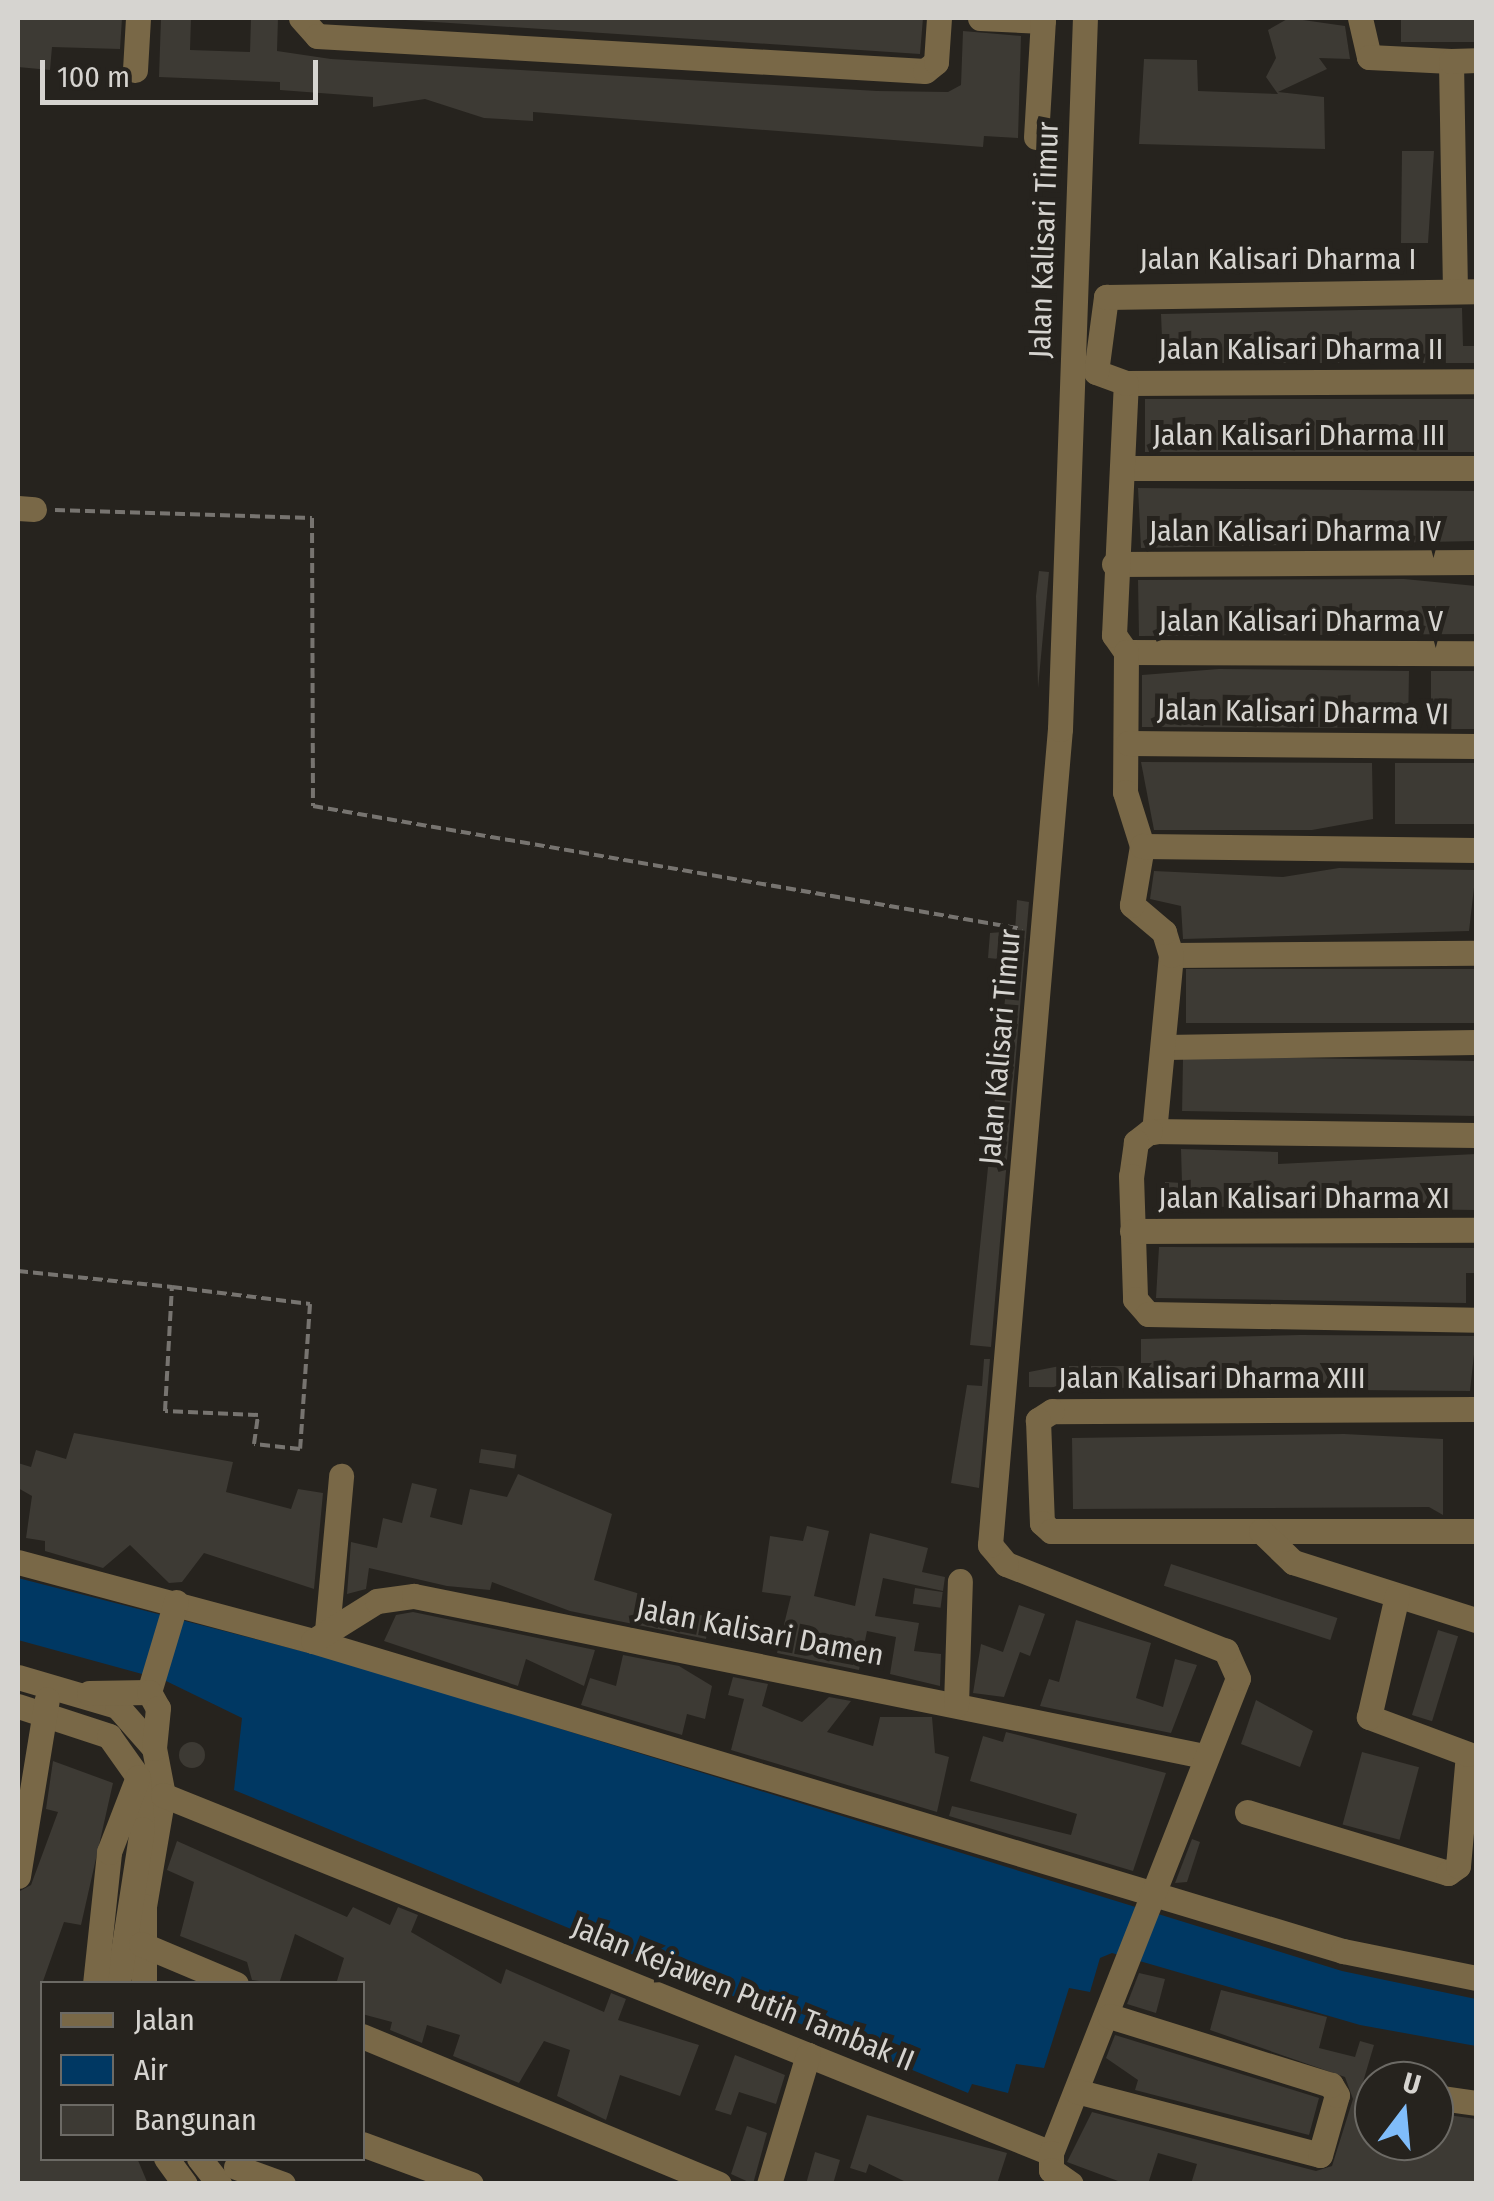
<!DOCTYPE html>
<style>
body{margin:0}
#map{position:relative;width:1494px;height:2201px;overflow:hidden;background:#26231e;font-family:"Fira Sans Condensed",sans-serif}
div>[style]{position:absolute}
.water>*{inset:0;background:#003863}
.building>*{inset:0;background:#3d3a34;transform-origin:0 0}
.round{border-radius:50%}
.path>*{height:4px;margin-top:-2px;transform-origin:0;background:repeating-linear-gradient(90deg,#777470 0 10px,transparent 0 15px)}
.minor>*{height:25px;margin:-12.5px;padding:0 12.5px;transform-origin:12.5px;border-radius:12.5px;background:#796847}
span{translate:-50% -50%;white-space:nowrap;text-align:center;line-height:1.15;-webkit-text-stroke:10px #26231e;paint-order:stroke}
.street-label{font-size:30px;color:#d6d4d0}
.frame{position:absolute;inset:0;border:20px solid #d6d4d0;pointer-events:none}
.legend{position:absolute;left:40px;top:1981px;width:325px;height:180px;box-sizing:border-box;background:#26231e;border:2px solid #6c6a65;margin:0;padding:12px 18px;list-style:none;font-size:30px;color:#d6d4d0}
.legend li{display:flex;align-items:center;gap:20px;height:50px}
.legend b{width:50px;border:2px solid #6c6a65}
.north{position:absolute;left:1354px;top:2061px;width:100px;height:100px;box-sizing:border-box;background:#26231e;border:2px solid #6c6a65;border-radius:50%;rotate:16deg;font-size:28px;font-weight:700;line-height:40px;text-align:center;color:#d6d4d0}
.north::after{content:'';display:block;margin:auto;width:35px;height:45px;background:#80bdfa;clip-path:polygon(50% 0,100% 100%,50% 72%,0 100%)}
.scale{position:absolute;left:40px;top:60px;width:278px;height:45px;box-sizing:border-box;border:5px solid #d6d4d0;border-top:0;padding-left:12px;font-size:30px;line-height:35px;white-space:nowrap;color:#d6d4d0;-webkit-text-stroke:8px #26231e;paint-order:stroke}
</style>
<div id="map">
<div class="water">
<div style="clip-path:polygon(18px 1578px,348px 1663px,1342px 1971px,1476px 1999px,1476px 2046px,1360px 2025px,1112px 1953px,1100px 1958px,1090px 1992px,1069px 1988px,1044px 2068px,1016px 2064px,1008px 2093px,972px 2084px,968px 2093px,234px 1790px,242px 1718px,164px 1680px,18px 1640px)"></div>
</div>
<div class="building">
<div style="clip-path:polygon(18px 18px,122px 18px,120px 49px,52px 47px,50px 70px,18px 67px)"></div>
<div style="clip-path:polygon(161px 18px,191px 18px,190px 50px,250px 52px,251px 18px,278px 18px,277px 51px,331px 59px,877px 91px,948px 92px,961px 85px,963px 31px,1021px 36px,1018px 138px,984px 136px,983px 147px,533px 112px,533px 121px,484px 118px,425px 99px,373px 107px,373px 97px,280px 90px,280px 82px,159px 77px)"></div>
<div style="clip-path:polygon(375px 18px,923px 18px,920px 54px)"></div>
<div style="clip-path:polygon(1289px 18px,1345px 26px,1350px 59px,1319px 58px,1327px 69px,1278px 92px,1324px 97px,1325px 149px,1139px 144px,1144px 59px,1197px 60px,1198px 91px,1278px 94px,1266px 77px,1276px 58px,1268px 30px)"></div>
<div style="left:1401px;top:18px;width:75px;height:24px"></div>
<div style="clip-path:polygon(1402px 151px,1434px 151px,1428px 243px,1401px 243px)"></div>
<div style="clip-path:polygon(1462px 308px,1463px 346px,1476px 346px,1476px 363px,1163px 363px,1161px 314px)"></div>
<div style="left:1145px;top:399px;width:331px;height:53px"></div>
<div style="clip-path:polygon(1138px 488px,1476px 491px,1476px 541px,1141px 548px)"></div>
<div style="clip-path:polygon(1039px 571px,1049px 572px,1038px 688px,1036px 596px)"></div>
<div style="clip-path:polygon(1404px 579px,1476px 586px,1476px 634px,1139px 636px,1138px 580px)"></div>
<div style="clip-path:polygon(1219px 669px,1409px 671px,1408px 728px,1142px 727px,1142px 675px)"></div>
<div style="left:1431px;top:671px;width:45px;height:58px"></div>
<div style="clip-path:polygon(1141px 762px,1372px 763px,1373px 819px,1312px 830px,1154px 830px)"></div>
<div style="left:1395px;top:763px;width:81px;height:61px"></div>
<div style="clip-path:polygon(1339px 868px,1476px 870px,1469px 931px,1183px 939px,1181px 906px,1150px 899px,1154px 871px,1283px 877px)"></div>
<div style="clip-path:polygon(1017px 900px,1029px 902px,991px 1347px,970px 1345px,1009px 960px,988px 958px,990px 933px,1015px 931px)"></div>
<div style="left:1476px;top:969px;width:54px;height:290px;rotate:90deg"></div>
<div style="left:1476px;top:1061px;width:55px;height:293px;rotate:91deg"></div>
<div style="clip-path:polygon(1181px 1149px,1278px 1152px,1278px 1164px,1476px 1154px,1476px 1210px,1164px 1206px,1165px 1182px,1182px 1183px)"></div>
<div style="clip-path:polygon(1159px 1247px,1476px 1248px,1476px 1273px,1466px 1273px,1466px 1303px,1156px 1298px)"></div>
<div style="clip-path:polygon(1300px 1335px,1476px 1336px,1470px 1391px,1029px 1387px,1029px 1372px,1060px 1366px,1141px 1366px,1141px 1339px)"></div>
<div style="clip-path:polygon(984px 1359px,990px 1359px,979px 1488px,951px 1483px,967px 1385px,982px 1386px)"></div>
<div style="clip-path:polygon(74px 1433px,233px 1462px,226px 1492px,291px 1509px,298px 1489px,323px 1493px,314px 1589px,204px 1553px,182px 1582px,169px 1583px,130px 1545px,103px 1568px,45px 1551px,45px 1541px,26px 1538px,32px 1496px,18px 1488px,18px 1463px,31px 1467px,36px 1450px,66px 1459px)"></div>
<div style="clip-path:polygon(1344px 1434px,1443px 1439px,1443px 1515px,1429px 1507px,1073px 1509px,1072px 1438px)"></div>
<div style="left:481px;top:1449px;width:36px;height:14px;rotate:9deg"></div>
<div style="clip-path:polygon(518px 1474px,612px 1514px,594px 1580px,650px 1597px,648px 1605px,710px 1617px,706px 1639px,570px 1611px,492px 1582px,490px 1590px,447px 1586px,369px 1568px,366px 1589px,347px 1594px,351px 1542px,377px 1548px,383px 1518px,402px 1523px,412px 1483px,437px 1489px,430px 1517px,462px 1525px,470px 1489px,507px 1497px)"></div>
<div style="clip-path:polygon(807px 1526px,829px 1531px,814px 1596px,855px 1606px,870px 1533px,928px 1548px,922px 1572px,945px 1577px,943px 1591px,883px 1578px,875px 1616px,919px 1623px,914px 1651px,941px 1654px,940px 1686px,890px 1674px,896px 1637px,867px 1631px,859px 1670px,777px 1653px,791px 1596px,762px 1592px,770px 1536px,803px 1541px)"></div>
<div style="left:1171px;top:1564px;width:175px;height:23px;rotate:18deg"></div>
<div style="left:915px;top:1588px;width:28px;height:16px;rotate:8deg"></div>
<div style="clip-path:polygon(1019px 1605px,1045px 1614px,1030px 1656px,1020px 1652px,1004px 1697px,973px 1693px,981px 1644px,1003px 1652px)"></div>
<div style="clip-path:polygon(413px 1612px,595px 1650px,584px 1686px,526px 1659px,518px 1686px,384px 1641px,396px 1615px)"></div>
<div style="clip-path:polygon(1076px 1620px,1151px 1643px,1136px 1698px,1163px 1707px,1175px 1659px,1197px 1665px,1171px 1733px,1040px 1706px,1049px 1679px,1059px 1682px)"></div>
<div style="left:1438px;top:1630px;width:21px;height:89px;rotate:17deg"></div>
<div style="clip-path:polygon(623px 1655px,679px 1666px,712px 1686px,705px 1719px,687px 1714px,682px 1735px,581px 1705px,590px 1678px,616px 1686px)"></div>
<div style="clip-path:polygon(733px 1677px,768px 1684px,762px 1706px,802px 1722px,829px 1697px,851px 1701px,827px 1732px,873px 1746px,880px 1717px,932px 1717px,935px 1753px,949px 1757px,937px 1812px,731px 1750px,744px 1699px,728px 1695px)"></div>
<div style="clip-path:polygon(1256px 1700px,1313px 1731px,1300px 1767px,1241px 1744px)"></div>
<div style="clip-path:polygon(1006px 1732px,1166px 1773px,1133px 1871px,949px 1816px,952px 1806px,1071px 1835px,1077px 1814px,970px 1781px,983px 1736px,1003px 1742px)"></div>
<div class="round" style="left:179px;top:1742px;width:26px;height:26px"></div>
<div style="left:1362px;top:1752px;width:59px;height:75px;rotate:15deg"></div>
<div style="clip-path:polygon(53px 1761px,113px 1783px,81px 1925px,64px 1922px,42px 1984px,42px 2158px,137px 2158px,148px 2184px,18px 2184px,18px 1892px,31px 1885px,58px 1812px,46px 1809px)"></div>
<div style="clip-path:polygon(1192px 1839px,1200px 1842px,1187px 1882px,1175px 1883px)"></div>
<div style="clip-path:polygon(177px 1841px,347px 1917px,353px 1907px,390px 1925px,398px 1907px,418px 1915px,411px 1932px,501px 1984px,506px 1969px,604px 2012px,611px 1993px,626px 1999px,618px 2020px,699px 2045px,680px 2096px,620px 2075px,606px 2120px,557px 2096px,570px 2050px,544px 2041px,519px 2083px,453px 2056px,460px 2035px,427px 2025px,422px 2043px,390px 2030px,392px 2022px,362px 2014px,362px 1984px,336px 1984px,344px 1958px,295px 1934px,279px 1984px,252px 1980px,247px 1962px,180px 1936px,194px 1882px,167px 1870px)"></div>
<div style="clip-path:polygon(1139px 1973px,1165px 1979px,1156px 2013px,1127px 2004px)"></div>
<div style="clip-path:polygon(1221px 1990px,1327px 2017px,1319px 2048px,1355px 2057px,1360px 2041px,1374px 2045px,1358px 2099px,1370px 2103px,1366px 2141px,1434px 2141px,1434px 2113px,1476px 2119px,1476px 2184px,1191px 2184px,1197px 2164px,1158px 2153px,1148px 2184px,1126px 2184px,1067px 2162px,1092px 2112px,1316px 2171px,1332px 2166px,1353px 2099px,1345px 2077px,1210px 2030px)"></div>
<div style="clip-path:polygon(1115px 2035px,1319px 2098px,1309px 2135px,1135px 2090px,1138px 2080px,1106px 2058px)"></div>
<div style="clip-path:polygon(735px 2055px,785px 2075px,776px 2104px,739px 2092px,731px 2115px,715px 2110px)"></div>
<div style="clip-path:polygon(867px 2115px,1007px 2153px,997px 2184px,910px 2184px,869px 2164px,866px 2173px,850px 2168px)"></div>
<div style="clip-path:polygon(747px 2126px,767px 2133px,753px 2184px,731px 2174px)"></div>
<div style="clip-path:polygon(815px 2152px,840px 2160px,833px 2184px,806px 2184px)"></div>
</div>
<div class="path">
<div style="left:55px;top:510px;width:257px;rotate:1.8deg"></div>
<div style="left:312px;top:518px;width:288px;rotate:89.8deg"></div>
<div style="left:313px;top:806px;width:720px;rotate:9.84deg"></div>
<div style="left:18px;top:1271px;width:155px;rotate:5.9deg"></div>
<div style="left:172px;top:1287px;width:139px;rotate:7deg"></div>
<div style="left:310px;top:1304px;width:145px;rotate:93.9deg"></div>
<div style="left:300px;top:1449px;width:46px;rotate:-173.8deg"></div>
<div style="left:254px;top:1444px;width:29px;rotate:-82deg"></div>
<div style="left:258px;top:1415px;width:93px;rotate:-177.5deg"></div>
<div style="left:165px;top:1411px;width:124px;rotate:-86.8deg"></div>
</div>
<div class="minor">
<div style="left:301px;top:18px;width:24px;rotate:48deg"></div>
<div style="left:317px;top:36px;width:609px;rotate:3.29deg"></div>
<div style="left:925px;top:71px;width:14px;rotate:-39deg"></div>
<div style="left:936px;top:62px;width:44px;rotate:-86.1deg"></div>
<div style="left:980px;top:18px;width:63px;rotate:2.7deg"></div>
<div style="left:1360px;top:18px;width:40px;rotate:77deg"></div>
<div style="left:1369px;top:57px;width:82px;rotate:2.8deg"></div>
<div style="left:135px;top:70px;width:52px;rotate:-86.7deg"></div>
<div style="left:1036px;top:137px;width:119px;rotate:-86.6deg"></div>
<div style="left:1455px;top:291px;width:230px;rotate:-91deg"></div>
<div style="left:1451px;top:61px;width:25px;rotate:-2deg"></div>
<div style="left:1126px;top:383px;width:350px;rotate:-0.3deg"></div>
<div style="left:1122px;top:468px;width:354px"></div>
<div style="left:18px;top:508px;width:16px;rotate:4deg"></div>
<div style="left:1114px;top:564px;width:362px;rotate:-0.3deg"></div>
<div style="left:1126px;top:652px;width:21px;rotate:-125deg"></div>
<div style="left:1114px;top:635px;width:252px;rotate:-87.3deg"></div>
<div style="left:1126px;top:383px;width:32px;rotate:-160deg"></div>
<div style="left:1096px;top:372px;width:76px;rotate:-82.4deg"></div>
<div style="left:1106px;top:297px;width:370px;rotate:-0.9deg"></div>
<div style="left:1126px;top:652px;width:350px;rotate:0.2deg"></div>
<div style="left:1126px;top:652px;width:140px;rotate:90.4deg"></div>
<div style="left:1125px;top:792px;width:57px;rotate:72.5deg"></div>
<div style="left:1128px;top:743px;width:348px;rotate:0.5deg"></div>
<div style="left:1171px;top:955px;width:305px;rotate:-0.4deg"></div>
<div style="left:1165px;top:1047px;width:311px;rotate:-0.9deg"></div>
<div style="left:1154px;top:1132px;width:178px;rotate:-84.5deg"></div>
<div style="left:1171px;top:955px;width:24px;rotate:-107deg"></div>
<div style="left:1164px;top:932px;width:42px;rotate:-139.8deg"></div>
<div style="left:1132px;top:905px;width:60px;rotate:-80.4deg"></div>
<div style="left:1142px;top:846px;width:334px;rotate:0.7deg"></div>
<div style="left:1476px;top:1135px;width:326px;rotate:-179.3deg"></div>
<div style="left:1150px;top:1131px;width:18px;rotate:142deg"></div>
<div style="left:1136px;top:1142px;width:34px;rotate:98deg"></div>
<div style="left:1131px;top:1176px;width:123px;rotate:88.1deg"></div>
<div style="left:1135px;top:1299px;width:20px;rotate:49deg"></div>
<div style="left:1148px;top:1314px;width:328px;rotate:1deg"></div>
<div style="left:1132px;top:1231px;width:344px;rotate:-0.2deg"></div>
<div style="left:1476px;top:1409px;width:424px;rotate:179.7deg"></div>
<div style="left:1052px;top:1411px;width:17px;rotate:147deg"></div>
<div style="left:1038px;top:1420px;width:103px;rotate:87.8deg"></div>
<div style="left:1042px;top:1523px;width:12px;rotate:42deg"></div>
<div style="left:1051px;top:1531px;width:425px"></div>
<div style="left:1261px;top:1531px;width:45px;rotate:44.1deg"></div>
<div style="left:1293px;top:1562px;width:192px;rotate:17.6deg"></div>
<div style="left:18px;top:1562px;width:305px;rotate:15deg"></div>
<div style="left:313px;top:1641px;width:1076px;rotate:16.75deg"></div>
<div style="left:1343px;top:1951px;width:136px;rotate:11.5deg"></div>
<div style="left:327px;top:1631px;width:156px;rotate:-84.8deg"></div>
<div style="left:313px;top:1641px;width:75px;rotate:-32deg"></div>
<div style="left:377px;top:1601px;width:37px;rotate:-8deg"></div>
<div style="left:414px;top:1596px;width:806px;rotate:11.45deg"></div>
<div style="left:18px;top:1677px;width:103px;rotate:16.3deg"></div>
<div style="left:117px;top:1706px;width:56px;rotate:48.6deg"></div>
<div style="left:154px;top:1748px;width:48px;rotate:79.2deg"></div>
<div style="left:163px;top:1795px;width:113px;rotate:99.7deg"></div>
<div style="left:144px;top:1906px;width:78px;rotate:90deg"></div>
<div style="left:149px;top:1692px;width:94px;rotate:-73.3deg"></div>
<div style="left:89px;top:1693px;width:60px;rotate:-1deg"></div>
<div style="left:149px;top:1692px;width:18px;rotate:61deg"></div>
<div style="left:158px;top:1708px;width:40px;rotate:95.7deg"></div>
<div style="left:956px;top:1705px;width:124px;rotate:-88.2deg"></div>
<div style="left:18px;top:1706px;width:96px;rotate:18.2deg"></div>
<div style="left:109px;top:1736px;width:50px;rotate:54.7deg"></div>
<div style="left:138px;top:1777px;width:52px;rotate:85.6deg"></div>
<div style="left:142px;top:1829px;width:157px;rotate:98.8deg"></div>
<div style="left:163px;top:1795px;width:957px;rotate:21.96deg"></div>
<div style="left:1051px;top:2153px;width:510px;rotate:-68.51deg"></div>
<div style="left:1238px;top:1678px;width:30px;rotate:-114deg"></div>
<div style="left:1226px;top:1651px;width:237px;rotate:-158.4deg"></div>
<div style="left:1006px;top:1564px;width:25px;rotate:-130deg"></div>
<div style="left:990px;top:1545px;width:819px;rotate:-85.1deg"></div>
<div style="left:1060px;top:729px;width:711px;rotate:-87.99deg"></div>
<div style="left:1247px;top:1812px;width:210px;rotate:16.9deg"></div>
<div style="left:1448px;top:1873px;width:12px;rotate:-35deg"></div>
<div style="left:1458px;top:1866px;width:112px;rotate:-84.9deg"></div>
<div style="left:1468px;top:1754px;width:106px;rotate:-159.5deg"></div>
<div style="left:1369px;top:1717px;width:124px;rotate:-77deg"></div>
<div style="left:18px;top:1876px;width:179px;rotate:-80.7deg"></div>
<div style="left:141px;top:1944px;width:103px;rotate:22.8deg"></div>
<div style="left:95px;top:1984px;width:133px;rotate:-83.9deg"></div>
<div style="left:109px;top:1852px;width:80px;rotate:-68.9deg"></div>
<div style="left:362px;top:2036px;width:386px;rotate:22.5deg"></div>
<div style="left:1076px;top:2091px;width:252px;rotate:14.7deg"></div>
<div style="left:1320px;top:2155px;width:62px;rotate:-74.2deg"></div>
<div style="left:1337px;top:2095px;width:12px;rotate:-121deg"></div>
<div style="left:1331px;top:2085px;width:232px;rotate:-162.7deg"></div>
<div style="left:1434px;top:2097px;width:42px;rotate:8.1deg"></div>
<div style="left:362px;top:2144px;width:116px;rotate:20.2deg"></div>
<div style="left:1051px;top:2153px;width:17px;rotate:90deg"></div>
<div style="left:1051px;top:2170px;width:24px;rotate:35deg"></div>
<div style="left:166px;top:2158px;width:32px;rotate:54deg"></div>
<div style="left:199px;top:2158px;width:33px;rotate:52deg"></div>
<div style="left:236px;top:2167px;width:50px;rotate:19.9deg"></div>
<div style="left:769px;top:2184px;width:135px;rotate:-73.2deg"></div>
</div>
<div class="street-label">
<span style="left:1044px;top:240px;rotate:-88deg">Jalan Kalisari Timur</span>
<span style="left:1278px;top:259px">Jalan Kalisari Dharma I</span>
<span style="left:1301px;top:349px">Jalan Kalisari Dharma II</span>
<span style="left:1299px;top:435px">Jalan Kalisari Dharma III</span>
<span style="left:1295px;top:531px">Jalan Kalisari Dharma IV</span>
<span style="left:1301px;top:621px">Jalan Kalisari Dharma V</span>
<span style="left:1303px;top:712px;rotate:1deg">Jalan Kalisari Dharma VI</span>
<span style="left:1000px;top:1047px;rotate:-85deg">Jalan Kalisari Timur</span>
<span style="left:1304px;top:1198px">Jalan Kalisari Dharma XI</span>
<span style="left:1212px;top:1378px">Jalan Kalisari Dharma XIII</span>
<span style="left:760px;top:1632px;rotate:11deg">Jalan Kalisari Damen</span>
<span style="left:743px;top:1994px;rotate:22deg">Jalan Kejawen Putih Tambak II</span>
</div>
<div class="frame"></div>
<ul class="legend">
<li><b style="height:12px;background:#796847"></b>Jalan</li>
<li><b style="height:28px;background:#003863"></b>Air</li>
<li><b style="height:28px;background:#3d3a34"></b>Bangunan</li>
</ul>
<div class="north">U</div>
<div class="scale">100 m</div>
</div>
